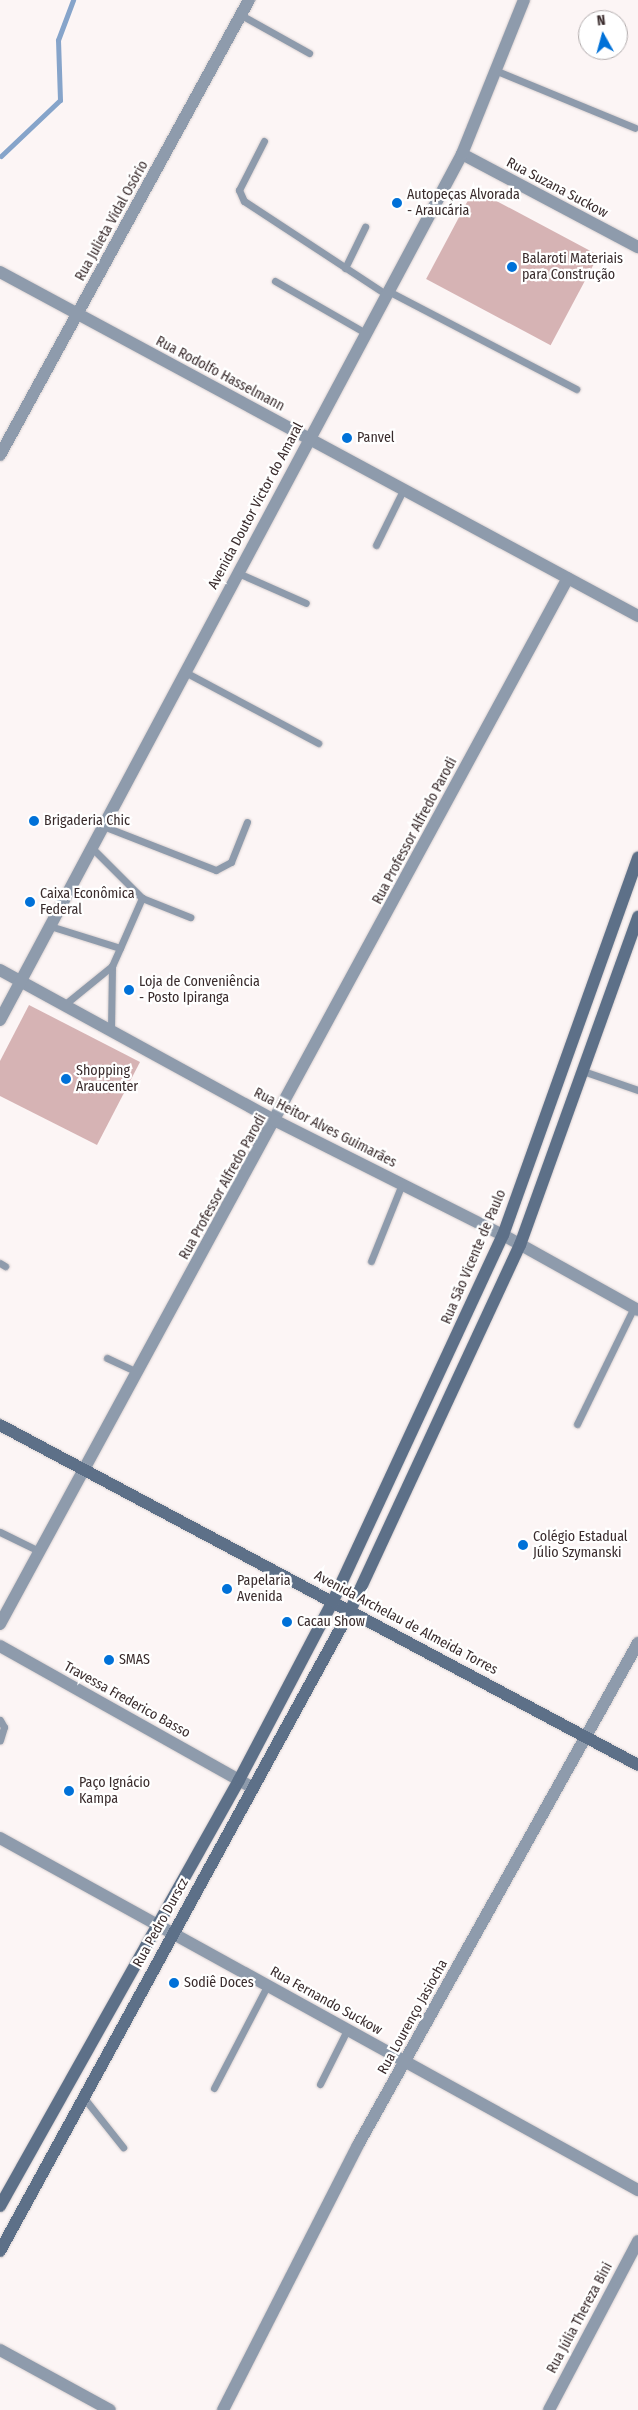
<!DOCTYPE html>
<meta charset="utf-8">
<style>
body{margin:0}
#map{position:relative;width:638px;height:2410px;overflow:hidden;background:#fcf5f5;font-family:"Fira Sans Condensed",sans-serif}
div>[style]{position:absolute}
.stream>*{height:5px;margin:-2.5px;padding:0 2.5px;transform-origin:2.5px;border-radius:2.5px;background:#86a4ca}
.building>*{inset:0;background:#d6b3b4;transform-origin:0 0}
.roads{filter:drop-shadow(0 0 1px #d9d1d1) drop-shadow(0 0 1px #d9d1d1)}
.service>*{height:7px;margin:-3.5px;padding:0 3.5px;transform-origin:3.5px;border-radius:3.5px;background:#8e9bac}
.minor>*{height:12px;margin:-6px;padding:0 6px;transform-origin:6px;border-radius:6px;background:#8e9bac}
.tertiary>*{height:12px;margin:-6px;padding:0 6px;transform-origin:6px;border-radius:6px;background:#8e9bac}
.secondary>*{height:12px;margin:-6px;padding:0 6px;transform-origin:6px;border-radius:6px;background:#5d7088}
.dots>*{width:14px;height:14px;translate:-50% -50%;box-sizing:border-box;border:2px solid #fff;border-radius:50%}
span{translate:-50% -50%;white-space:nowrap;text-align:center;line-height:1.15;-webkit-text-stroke:4.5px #fff;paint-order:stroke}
.street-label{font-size:14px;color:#392b2c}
.poi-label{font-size:14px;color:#392b2c}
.left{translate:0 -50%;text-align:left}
.north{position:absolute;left:578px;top:10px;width:50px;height:50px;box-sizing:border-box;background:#fff;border:1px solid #b0aaab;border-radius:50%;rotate:353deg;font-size:14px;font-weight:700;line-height:20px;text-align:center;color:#392b2c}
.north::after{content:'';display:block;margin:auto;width:18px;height:22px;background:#0071d8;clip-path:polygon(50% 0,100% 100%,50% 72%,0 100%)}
</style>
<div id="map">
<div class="stream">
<div style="left:1px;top:156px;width:81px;rotate:-43.5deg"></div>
<div style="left:60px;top:100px;width:60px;rotate:-91.9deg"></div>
<div style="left:58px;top:40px;width:43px;rotate:-69.4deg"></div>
</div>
<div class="building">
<div style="left:474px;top:189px;width:141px;height:102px;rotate:28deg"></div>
<div style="clip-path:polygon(29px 1005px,140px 1062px,97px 1145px,0 1096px,0 1061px)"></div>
</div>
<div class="roads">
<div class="service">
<div style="left:241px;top:15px;width:78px;rotate:29.2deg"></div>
<div style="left:497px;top:71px;width:149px;rotate:22.4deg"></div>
<div style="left:264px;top:141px;width:55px;rotate:117deg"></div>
<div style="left:239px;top:190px;width:12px;rotate:66deg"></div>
<div style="left:244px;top:201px;width:171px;rotate:33.3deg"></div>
<div style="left:345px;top:268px;width:46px;rotate:-64deg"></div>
<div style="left:275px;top:281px;width:106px;rotate:29.9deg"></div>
<div style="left:390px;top:292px;width:210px;rotate:27.5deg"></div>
<div style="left:376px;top:545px;width:64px;rotate:-63.8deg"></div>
<div style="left:238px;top:573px;width:74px;rotate:23.8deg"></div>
<div style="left:185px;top:672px;width:151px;rotate:28.1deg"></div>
<div style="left:103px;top:826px;width:121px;rotate:21.3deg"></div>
<div style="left:216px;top:870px;width:17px;rotate:-28deg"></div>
<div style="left:231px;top:862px;width:43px;rotate:-68.2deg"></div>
<div style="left:142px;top:898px;width:52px;rotate:21.6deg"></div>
<div style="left:50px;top:926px;width:73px;rotate:17.4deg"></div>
<div style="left:120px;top:948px;width:55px;rotate:-66.3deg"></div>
<div style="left:142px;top:898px;width:71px;rotate:-135deg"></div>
<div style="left:64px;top:1005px;width:62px;rotate:-39.1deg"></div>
<div style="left:111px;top:1030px;width:64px;rotate:-89.1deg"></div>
<div style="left:112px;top:966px;width:20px;rotate:-66deg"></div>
<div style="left:583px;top:1071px;width:58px;rotate:19.1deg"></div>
<div style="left:371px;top:1261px;width:83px;rotate:-68.1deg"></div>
<div style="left:0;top:1263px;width:6px;rotate:31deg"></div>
<div style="left:107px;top:1358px;width:33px;rotate:25deg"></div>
<div style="left:577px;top:1424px;width:130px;rotate:-64deg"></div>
<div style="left:0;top:1532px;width:43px;rotate:26deg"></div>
<div style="left:0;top:1720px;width:8px;rotate:60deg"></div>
<div style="left:4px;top:1727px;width:14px;rotate:107deg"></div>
<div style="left:320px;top:2084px;width:60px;rotate:-63.4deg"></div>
<div style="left:214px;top:2088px;width:115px;rotate:-62.5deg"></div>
<div style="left:84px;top:2098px;width:63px;rotate:51.5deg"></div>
</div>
<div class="minor">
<div style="left:462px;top:154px;width:199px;rotate:27.9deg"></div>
<div style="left:0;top:272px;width:725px;rotate:28.33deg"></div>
<div style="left:0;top:455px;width:519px;rotate:-61.31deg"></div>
<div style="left:0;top:1624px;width:1190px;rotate:-61.5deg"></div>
<div style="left:0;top:1646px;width:290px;rotate:29.3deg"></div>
<div style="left:0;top:1838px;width:729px;rotate:28.89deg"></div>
<div style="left:549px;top:2410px;width:191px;rotate:-62.2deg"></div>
</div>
<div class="tertiary">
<div style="left:0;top:970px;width:315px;rotate:28.7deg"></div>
<div style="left:276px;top:1121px;width:254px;rotate:26.7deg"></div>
<div style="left:503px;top:1235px;width:154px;rotate:29.1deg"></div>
<div style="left:0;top:1020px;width:982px;rotate:-61.92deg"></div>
<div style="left:462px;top:154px;width:166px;rotate:-68.1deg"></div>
<div style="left:0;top:2350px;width:125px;rotate:28.6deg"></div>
<div style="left:223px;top:2410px;width:297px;rotate:-63deg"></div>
<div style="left:358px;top:2145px;width:575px;rotate:-60.85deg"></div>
</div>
<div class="secondary">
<div style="left:0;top:1425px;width:723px;rotate:28.05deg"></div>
<div style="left:0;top:2206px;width:488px;rotate:-60.7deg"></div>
<div style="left:239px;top:1780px;width:202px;rotate:-62.3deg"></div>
<div style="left:333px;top:1601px;width:404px;rotate:-65.1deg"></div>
<div style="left:503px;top:1235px;width:401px;rotate:-70.3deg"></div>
<div style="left:0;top:2251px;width:729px;rotate:-61.33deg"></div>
<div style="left:350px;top:1611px;width:404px;rotate:-65.1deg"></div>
<div style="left:520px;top:1245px;width:349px;rotate:-70.2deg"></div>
</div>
</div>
<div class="dots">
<div style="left:397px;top:203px;background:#0071d8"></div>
<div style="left:512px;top:267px;background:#0071d8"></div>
<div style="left:347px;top:438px;background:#0071d8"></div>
<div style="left:34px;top:821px;background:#0071d8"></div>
<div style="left:30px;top:902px;background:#0071d8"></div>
<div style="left:129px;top:990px;background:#0071d8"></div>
<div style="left:66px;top:1079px;background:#0071d8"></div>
<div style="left:523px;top:1545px;background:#0071d8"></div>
<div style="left:227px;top:1589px;background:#0071d8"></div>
<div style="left:287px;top:1622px;background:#0071d8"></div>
<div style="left:109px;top:1660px;background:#0071d8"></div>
<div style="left:69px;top:1791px;background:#0071d8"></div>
<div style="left:174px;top:1983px;background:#0071d8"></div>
</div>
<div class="street-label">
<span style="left:557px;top:188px;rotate:28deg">Rua Suzana Suckow</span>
<span style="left:112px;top:221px;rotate:-61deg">Rua Julieta Vidal Osório</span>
<span style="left:220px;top:374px;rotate:28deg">Rua Rodolfo Hasselmann</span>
<span style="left:256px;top:506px;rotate:-62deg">Avenida Doutor Victor do Amaral</span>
<span style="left:415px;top:831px;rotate:-62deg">Rua Professor Alfredo Parodi</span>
<span style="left:325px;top:1128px;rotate:27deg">Rua Heitor Alves Guimarães</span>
<span style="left:223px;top:1187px;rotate:-61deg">Rua Professor Alfredo Parodi</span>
<span style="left:474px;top:1257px;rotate:-67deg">Rua São Vicente de Paulo</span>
<span style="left:406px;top:1623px;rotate:28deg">Avenida Archelau de Almeida Torres</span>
<span style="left:127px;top:1700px;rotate:29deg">Travessa Frederico Basso</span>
<span style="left:161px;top:1923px;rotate:-61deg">Rua Pedro Durscz</span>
<span style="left:326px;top:2001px;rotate:29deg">Rua Fernando Suckow</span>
<span style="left:413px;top:2017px;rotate:-61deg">Rua Lourenço Jasiocha</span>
<span style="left:580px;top:2318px;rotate:-62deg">Rua Júlia Thereza Bini</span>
</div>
<div class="poi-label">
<span class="left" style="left:407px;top:203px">Autopeças Alvorada<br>- Araucária</span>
<span class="left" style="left:522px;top:267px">Balaroti Materiais<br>para Construção</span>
<span class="left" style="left:357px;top:438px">Panvel</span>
<span class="left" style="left:44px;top:821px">Brigaderia Chic</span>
<span class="left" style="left:40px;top:902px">Caixa Econômica<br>Federal</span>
<span class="left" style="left:139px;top:990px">Loja de Conveniência<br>- Posto Ipiranga</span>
<span class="left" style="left:76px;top:1079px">Shopping<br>Araucenter</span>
<span class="left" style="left:533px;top:1545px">Colégio Estadual<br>Júlio Szymanski</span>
<span class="left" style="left:237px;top:1589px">Papelaria<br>Avenida</span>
<span class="left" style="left:297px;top:1622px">Cacau Show</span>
<span class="left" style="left:119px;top:1660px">SMAS</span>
<span class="left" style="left:79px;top:1791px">Paço Ignácio<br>Kampa</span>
<span class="left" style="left:184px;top:1983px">Sodiê Doces</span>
</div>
<div class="north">N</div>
</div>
